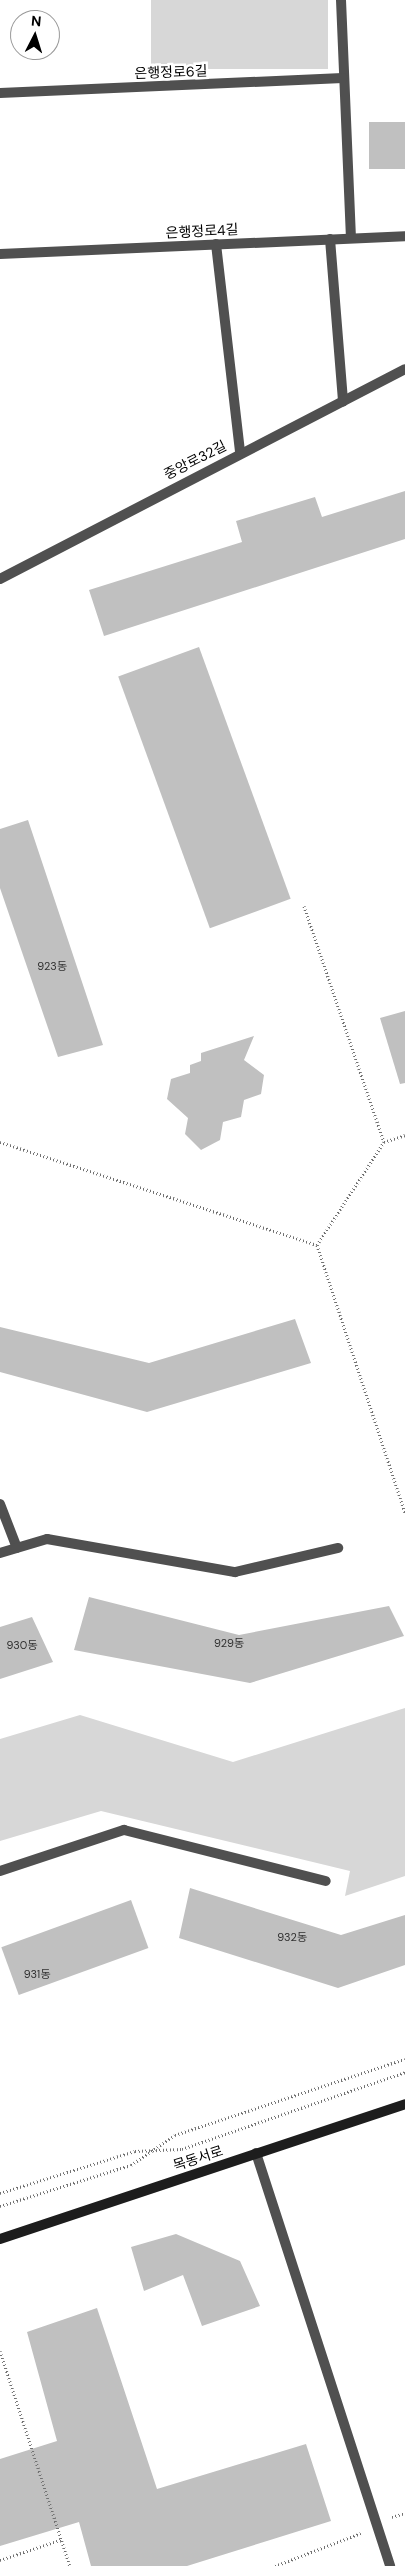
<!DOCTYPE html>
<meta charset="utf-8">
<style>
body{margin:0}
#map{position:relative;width:405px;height:2566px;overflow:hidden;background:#fff;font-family:"DM Sans","Noto Sans KR",sans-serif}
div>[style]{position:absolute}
.green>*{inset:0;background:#d7d7d7;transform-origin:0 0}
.building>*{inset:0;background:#c0c0c0;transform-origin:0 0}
.path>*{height:3px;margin-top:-1.5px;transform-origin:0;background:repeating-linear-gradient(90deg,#727272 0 1px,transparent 0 3.5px)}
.service>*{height:10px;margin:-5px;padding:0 5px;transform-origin:5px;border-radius:5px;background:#505050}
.minor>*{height:10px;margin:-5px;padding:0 5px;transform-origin:5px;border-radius:5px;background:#505050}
.tertiary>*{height:10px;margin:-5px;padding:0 5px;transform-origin:5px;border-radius:5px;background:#505050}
.secondary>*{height:10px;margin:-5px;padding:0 5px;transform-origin:5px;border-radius:5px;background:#1d1d1d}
span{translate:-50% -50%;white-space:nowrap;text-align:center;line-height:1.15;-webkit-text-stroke:5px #fff;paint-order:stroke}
.number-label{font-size:11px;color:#303030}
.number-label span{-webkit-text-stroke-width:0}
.street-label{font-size:14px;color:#000}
.north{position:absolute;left:10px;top:10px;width:50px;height:50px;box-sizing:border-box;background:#fff;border:1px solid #999;border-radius:50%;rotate:5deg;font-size:14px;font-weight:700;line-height:20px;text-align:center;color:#000}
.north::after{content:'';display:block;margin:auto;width:18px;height:22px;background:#000;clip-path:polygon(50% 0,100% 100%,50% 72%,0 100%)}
</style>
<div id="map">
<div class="green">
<div style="left:151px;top:0;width:177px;height:69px"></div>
<div style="clip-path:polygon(405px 1708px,405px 1876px,345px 1896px,350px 1871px,101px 1811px,0 1841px,0 1739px,80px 1715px,233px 1762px)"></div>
</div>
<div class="building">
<div style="left:405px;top:122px;width:47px;height:36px;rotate:90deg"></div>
<div style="clip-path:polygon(405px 491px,405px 539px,104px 636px,89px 590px,242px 542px,236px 521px,315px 497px,322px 517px)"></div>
<div style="left:199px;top:647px;width:268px;height:86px;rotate:70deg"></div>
<div style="clip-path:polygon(28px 820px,103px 1045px,58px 1057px,0 888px,0 829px)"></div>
<div style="clip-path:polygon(405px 1011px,405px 1083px,400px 1084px,380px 1018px)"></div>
<div style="clip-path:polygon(254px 1036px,244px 1060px,264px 1075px,261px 1094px,244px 1100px,241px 1117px,223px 1122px,220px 1140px,201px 1150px,185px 1134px,188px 1118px,167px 1099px,171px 1079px,190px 1073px,190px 1065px,201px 1061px,201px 1053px)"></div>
<div style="clip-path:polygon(295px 1319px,311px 1363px,147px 1412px,0 1372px,0 1327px,149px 1363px)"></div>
<div style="clip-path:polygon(89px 1597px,239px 1635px,389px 1606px,404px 1636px,250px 1683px,74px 1650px)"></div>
<div style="clip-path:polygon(32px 1617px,53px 1662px,0 1679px,0 1627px)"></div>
<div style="clip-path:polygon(190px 1888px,341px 1935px,405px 1915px,405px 1965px,338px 1988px,179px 1938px)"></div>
<div style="left:131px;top:1900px;width:51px;height:138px;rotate:70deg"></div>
<div style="clip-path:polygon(176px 2234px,240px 2261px,260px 2306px,202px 2326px,183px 2275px,144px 2291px,131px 2247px)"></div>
<div style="clip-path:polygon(97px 2308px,157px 2489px,306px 2444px,331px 2521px,187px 2566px,91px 2566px,79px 2522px,0 2546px,0 2459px,57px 2441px,27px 2332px)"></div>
</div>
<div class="path">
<div style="left:304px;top:906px;width:249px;rotate:71.3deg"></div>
<div style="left:0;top:1142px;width:333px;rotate:18deg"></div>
<div style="left:317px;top:1245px;width:282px;rotate:71.8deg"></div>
<div style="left:317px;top:1245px;width:123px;rotate:-57deg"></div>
<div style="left:384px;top:1142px;width:22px;rotate:-18deg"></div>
<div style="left:0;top:2193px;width:141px;rotate:-17.3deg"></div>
<div style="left:135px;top:2151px;width:47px;rotate:-2.4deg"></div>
<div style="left:182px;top:2149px;width:236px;rotate:-19deg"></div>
<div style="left:0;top:2206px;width:137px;rotate:-17.4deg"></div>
<div style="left:131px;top:2165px;width:53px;rotate:-34.3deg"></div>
<div style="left:175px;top:2135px;width:242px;rotate:-18.3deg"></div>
<div style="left:0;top:2351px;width:226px;rotate:72deg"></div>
<div style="left:392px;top:2517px;width:14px;rotate:-17deg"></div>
<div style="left:0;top:2560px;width:66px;rotate:-18.4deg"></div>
<div style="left:275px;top:2566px;width:92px;rotate:-21deg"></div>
</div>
<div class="service">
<div style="left:330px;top:239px;width:163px;rotate:85.4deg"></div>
<div style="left:216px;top:244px;width:210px;rotate:83.4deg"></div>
<div style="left:0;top:1504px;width:47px;rotate:68.9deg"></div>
<div style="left:0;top:1553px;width:49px;rotate:-16.6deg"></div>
<div style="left:47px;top:1539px;width:191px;rotate:10deg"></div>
<div style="left:235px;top:1572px;width:106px;rotate:-13.1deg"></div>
<div style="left:0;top:1871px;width:131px;rotate:-18.3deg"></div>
<div style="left:124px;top:1830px;width:208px;rotate:14.2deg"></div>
</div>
<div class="minor">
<div style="left:341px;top:0;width:238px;rotate:87.6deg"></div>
<div style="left:0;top:93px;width:343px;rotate:-2.5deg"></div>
<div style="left:0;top:254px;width:405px;rotate:-2.5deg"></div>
</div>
<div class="tertiary">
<div style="left:0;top:579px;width:456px;rotate:-27.4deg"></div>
<div style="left:256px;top:2153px;width:434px;rotate:72deg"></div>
</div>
<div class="secondary">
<div style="left:0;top:2239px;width:427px;rotate:-18.4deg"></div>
</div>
<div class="number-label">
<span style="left:52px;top:966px">923동</span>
<span style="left:229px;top:1643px">929동</span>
<span style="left:22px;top:1645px">930동</span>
<span style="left:292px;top:1937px">932동</span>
<span style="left:37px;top:1974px">931동</span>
</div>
<div class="street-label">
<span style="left:171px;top:72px;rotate:-2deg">은행정로6길</span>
<span style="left:202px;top:231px;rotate:-3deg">은행정로4길</span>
<span style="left:195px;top:460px;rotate:-27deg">중앙로32길</span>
<span style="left:198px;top:2158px;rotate:-18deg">목동서로</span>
</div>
<div class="north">N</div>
</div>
